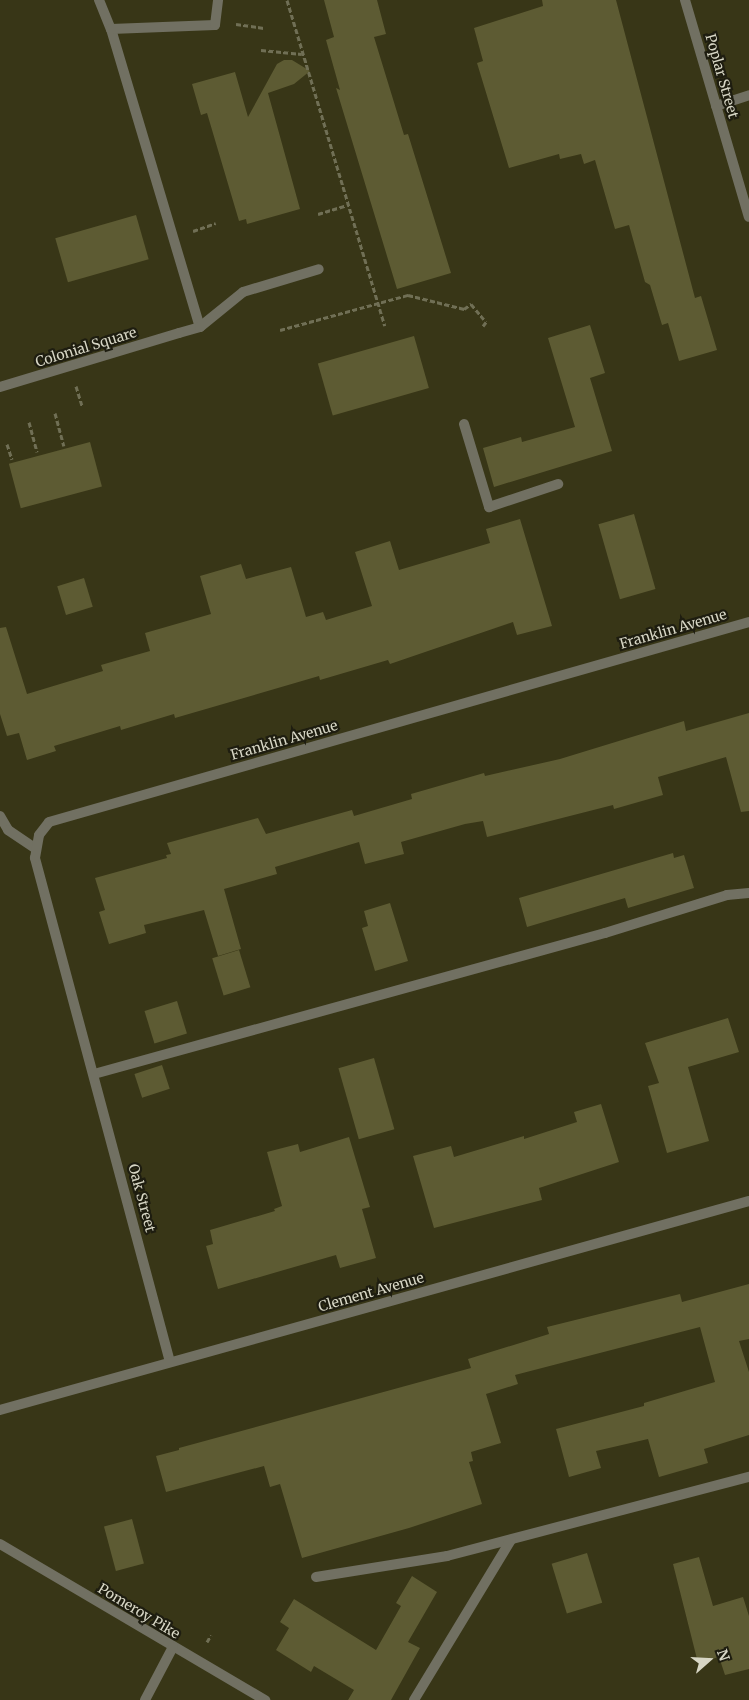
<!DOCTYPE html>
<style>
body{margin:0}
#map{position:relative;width:749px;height:1700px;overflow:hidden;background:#383617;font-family:Merriweather,serif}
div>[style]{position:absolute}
.building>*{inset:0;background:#5d5b33;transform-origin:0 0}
.path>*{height:3px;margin-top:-1.5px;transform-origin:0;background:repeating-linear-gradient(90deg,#706f55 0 5px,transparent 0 7.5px)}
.service>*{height:10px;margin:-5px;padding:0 5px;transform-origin:5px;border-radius:5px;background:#717062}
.minor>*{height:10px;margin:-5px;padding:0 5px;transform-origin:5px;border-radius:5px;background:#717062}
span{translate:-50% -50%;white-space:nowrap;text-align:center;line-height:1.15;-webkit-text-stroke:4.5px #1e1d10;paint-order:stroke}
.street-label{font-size:14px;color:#d7d6c5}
.north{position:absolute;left:684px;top:1635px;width:50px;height:50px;-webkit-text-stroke:4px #1e1d10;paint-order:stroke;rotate:71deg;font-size:14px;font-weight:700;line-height:20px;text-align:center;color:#d7d6c5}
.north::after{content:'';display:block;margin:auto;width:18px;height:22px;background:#d7d6c5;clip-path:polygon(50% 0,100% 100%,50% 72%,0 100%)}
</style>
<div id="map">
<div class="building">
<div style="clip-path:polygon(324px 0,377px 0,386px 34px,374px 37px,404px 135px,408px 134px,451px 273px,397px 289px,336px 88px,340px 90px,326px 40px,334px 37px)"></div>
<div style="clip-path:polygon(542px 0,616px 0,695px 298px,701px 296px,717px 350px,679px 361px,668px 323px,662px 325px,650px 285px,645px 282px,629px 225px,615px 229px,595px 160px,584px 164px,581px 154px,560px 159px,559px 154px,509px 168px,477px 63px,483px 61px,474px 28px,543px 6px)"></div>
<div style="clip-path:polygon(284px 60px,292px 60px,310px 71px,294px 84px,268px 93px,300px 209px,247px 224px,246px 219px,239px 221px,207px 113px,201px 115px,192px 84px,235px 72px,248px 117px,277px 64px)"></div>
<div style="left:136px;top:215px;width:46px;height:84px;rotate:74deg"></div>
<div style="clip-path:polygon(590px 325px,605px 373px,590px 378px,612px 451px,494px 487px,483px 448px,521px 437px,522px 442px,575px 427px,548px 338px)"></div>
<div style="left:414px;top:336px;width:54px;height:100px;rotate:74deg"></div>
<div style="left:90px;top:442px;width:46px;height:84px;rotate:75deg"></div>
<div style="left:634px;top:514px;width:78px;height:37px;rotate:74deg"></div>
<div style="clip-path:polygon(520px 519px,552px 626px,517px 635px,513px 622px,390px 664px,388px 660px,320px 680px,319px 676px,175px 718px,174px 714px,121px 730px,120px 726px,54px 746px,56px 751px,27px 760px,19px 733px,7px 736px,0 714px,0 628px,6px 627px,27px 694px,103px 671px,101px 665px,150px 651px,145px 633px,211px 614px,200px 576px,241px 564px,246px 579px,291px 567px,306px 617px,323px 612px,326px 620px,372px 606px,355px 552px,390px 541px,399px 570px,490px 543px,486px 529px)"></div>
<div style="left:84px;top:578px;width:30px;height:28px;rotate:73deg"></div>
<div style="clip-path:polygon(749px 713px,749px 811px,741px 812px,726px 757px,658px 777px,663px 795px,614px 809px,613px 805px,487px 837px,483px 821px,465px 824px,401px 842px,404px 854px,365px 864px,359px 842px,275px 867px,277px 874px,224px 889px,241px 949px,218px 956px,204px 910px,144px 925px,146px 933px,109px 944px,99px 912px,105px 910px,95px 878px,167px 858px,166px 855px,171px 854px,167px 843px,258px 818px,266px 834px,352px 810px,354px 816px,412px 799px,411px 794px,484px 773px,485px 776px,560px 759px,684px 721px,686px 731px)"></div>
<div style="clip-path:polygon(673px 853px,674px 858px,684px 855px,694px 888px,628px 908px,625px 898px,527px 927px,519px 898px)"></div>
<div style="clip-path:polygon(390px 903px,408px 961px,375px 971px,362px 928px,368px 926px,364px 911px)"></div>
<div style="left:239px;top:950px;width:39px;height:28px;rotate:73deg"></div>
<div style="left:177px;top:1001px;width:34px;height:34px;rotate:73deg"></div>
<div style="clip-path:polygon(728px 1018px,739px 1052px,688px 1067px,709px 1141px,667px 1153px,648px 1086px,659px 1083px,645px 1043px)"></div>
<div style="left:374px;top:1058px;width:74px;height:37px;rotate:74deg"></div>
<div style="left:162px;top:1065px;width:25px;height:29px;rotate:72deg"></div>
<div style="clip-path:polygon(601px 1104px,619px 1162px,539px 1188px,542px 1200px,434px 1228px,413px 1156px,451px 1146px,454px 1157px,524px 1136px,524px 1139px,577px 1122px,574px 1112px)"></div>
<div style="clip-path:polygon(349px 1137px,370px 1207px,362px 1209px,376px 1258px,340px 1268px,336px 1255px,218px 1289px,206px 1246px,213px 1244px,210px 1230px,275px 1211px,274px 1209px,282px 1206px,267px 1152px,298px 1144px,300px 1152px)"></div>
<div style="clip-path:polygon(749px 1284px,749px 1339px,739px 1341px,749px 1372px,749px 1435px,704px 1449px,708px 1463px,659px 1477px,648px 1439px,596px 1451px,601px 1468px,569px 1477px,556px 1429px,644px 1406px,644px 1403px,715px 1382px,700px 1327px,515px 1375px,518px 1384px,486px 1394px,501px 1443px,471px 1452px,473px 1461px,469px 1462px,482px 1504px,409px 1528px,302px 1558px,280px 1484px,270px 1487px,264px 1466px,166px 1492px,156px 1456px,179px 1450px,179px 1448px,471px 1368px,468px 1359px,549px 1334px,547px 1327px,680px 1294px,682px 1302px)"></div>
<div style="left:132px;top:1519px;width:46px;height:29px;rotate:75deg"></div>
<div style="left:587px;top:1553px;width:52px;height:37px;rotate:73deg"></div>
<div style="clip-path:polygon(699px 1557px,713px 1606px,743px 1597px,749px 1616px,749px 1669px,725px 1675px,719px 1657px,698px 1663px,673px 1564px)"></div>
<div style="clip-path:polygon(412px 1576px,437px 1592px,408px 1642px,420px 1648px,391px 1700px,348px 1700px,354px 1690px,314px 1666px,311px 1672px,276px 1650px,289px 1628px,280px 1622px,294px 1599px,376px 1650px,401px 1606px,396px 1603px)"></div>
</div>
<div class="path">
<div style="left:287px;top:0;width:340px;rotate:73.3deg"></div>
<div style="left:236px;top:24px;width:28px;rotate:8deg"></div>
<div style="left:261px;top:50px;width:41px;rotate:5.6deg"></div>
<div style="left:318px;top:214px;width:30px;rotate:-17deg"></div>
<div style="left:193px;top:231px;width:24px;rotate:-19deg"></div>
<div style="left:280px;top:330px;width:133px;rotate:-15.3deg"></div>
<div style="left:408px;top:295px;width:58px;rotate:14deg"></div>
<div style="left:464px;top:309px;width:9px;rotate:-36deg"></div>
<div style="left:471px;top:304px;width:23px;rotate:50deg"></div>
<div style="left:486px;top:322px;width:5px;rotate:127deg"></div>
<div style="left:76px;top:386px;width:21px;rotate:73deg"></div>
<div style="left:55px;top:413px;width:34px;rotate:75deg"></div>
<div style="left:29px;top:422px;width:31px;rotate:75deg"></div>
<div style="left:7px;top:444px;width:16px;rotate:72deg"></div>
<div style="left:207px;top:1642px;width:8px;rotate:-60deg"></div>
</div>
<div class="service">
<div style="left:99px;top:0;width:31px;rotate:68deg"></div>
<div style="left:111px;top:29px;width:311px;rotate:73.4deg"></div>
<div style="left:111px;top:29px;width:104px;rotate:-2.2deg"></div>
<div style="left:215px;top:25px;width:25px;rotate:-83deg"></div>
<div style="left:179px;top:333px;width:22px;rotate:-16deg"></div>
<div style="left:200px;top:327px;width:55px;rotate:-39.1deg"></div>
<div style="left:243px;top:292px;width:79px;rotate:-16.8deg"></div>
<div style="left:464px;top:424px;width:87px;rotate:73.2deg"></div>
<div style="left:489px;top:507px;width:73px;rotate:-18.4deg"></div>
<div style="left:94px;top:1074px;width:530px;rotate:-15.43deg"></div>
<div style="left:605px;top:933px;width:128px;rotate:-17.3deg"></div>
<div style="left:727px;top:895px;width:22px;rotate:-5deg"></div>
<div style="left:316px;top:1577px;width:133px;rotate:-9.1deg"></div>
<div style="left:447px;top:1556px;width:312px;rotate:-14.7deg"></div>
<div style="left:414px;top:1700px;width:187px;rotate:-58.8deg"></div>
</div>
<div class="minor">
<div style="left:685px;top:0;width:226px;rotate:73.6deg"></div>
<div style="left:716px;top:106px;width:35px;rotate:-18deg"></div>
<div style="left:0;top:387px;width:187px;rotate:-16.8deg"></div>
<div style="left:0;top:816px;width:16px;rotate:60deg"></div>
<div style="left:8px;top:830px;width:32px;rotate:34deg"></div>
<div style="left:170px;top:1362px;width:522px;rotate:-105deg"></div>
<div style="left:35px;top:858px;width:23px;rotate:-80deg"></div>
<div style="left:39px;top:835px;width:16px;rotate:-52deg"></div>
<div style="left:49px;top:822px;width:728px;rotate:-15.95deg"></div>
<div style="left:0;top:1410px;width:778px;rotate:-15.59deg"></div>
<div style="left:0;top:1544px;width:308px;rotate:30.5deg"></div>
<div style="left:145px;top:1700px;width:60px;rotate:-62.2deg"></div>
</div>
<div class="street-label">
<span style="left:722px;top:76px;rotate:74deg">Poplar Street</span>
<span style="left:86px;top:347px;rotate:-17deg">Colonial Square</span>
<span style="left:673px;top:629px;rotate:-16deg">Franklin Avenue</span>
<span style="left:284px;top:740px;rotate:-16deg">Franklin Avenue</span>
<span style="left:142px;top:1198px;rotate:75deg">Oak Street</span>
<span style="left:371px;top:1292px;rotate:-16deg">Clement Avenue</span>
<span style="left:139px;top:1611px;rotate:31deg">Pomeroy Pike</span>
</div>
<div class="north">N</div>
</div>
